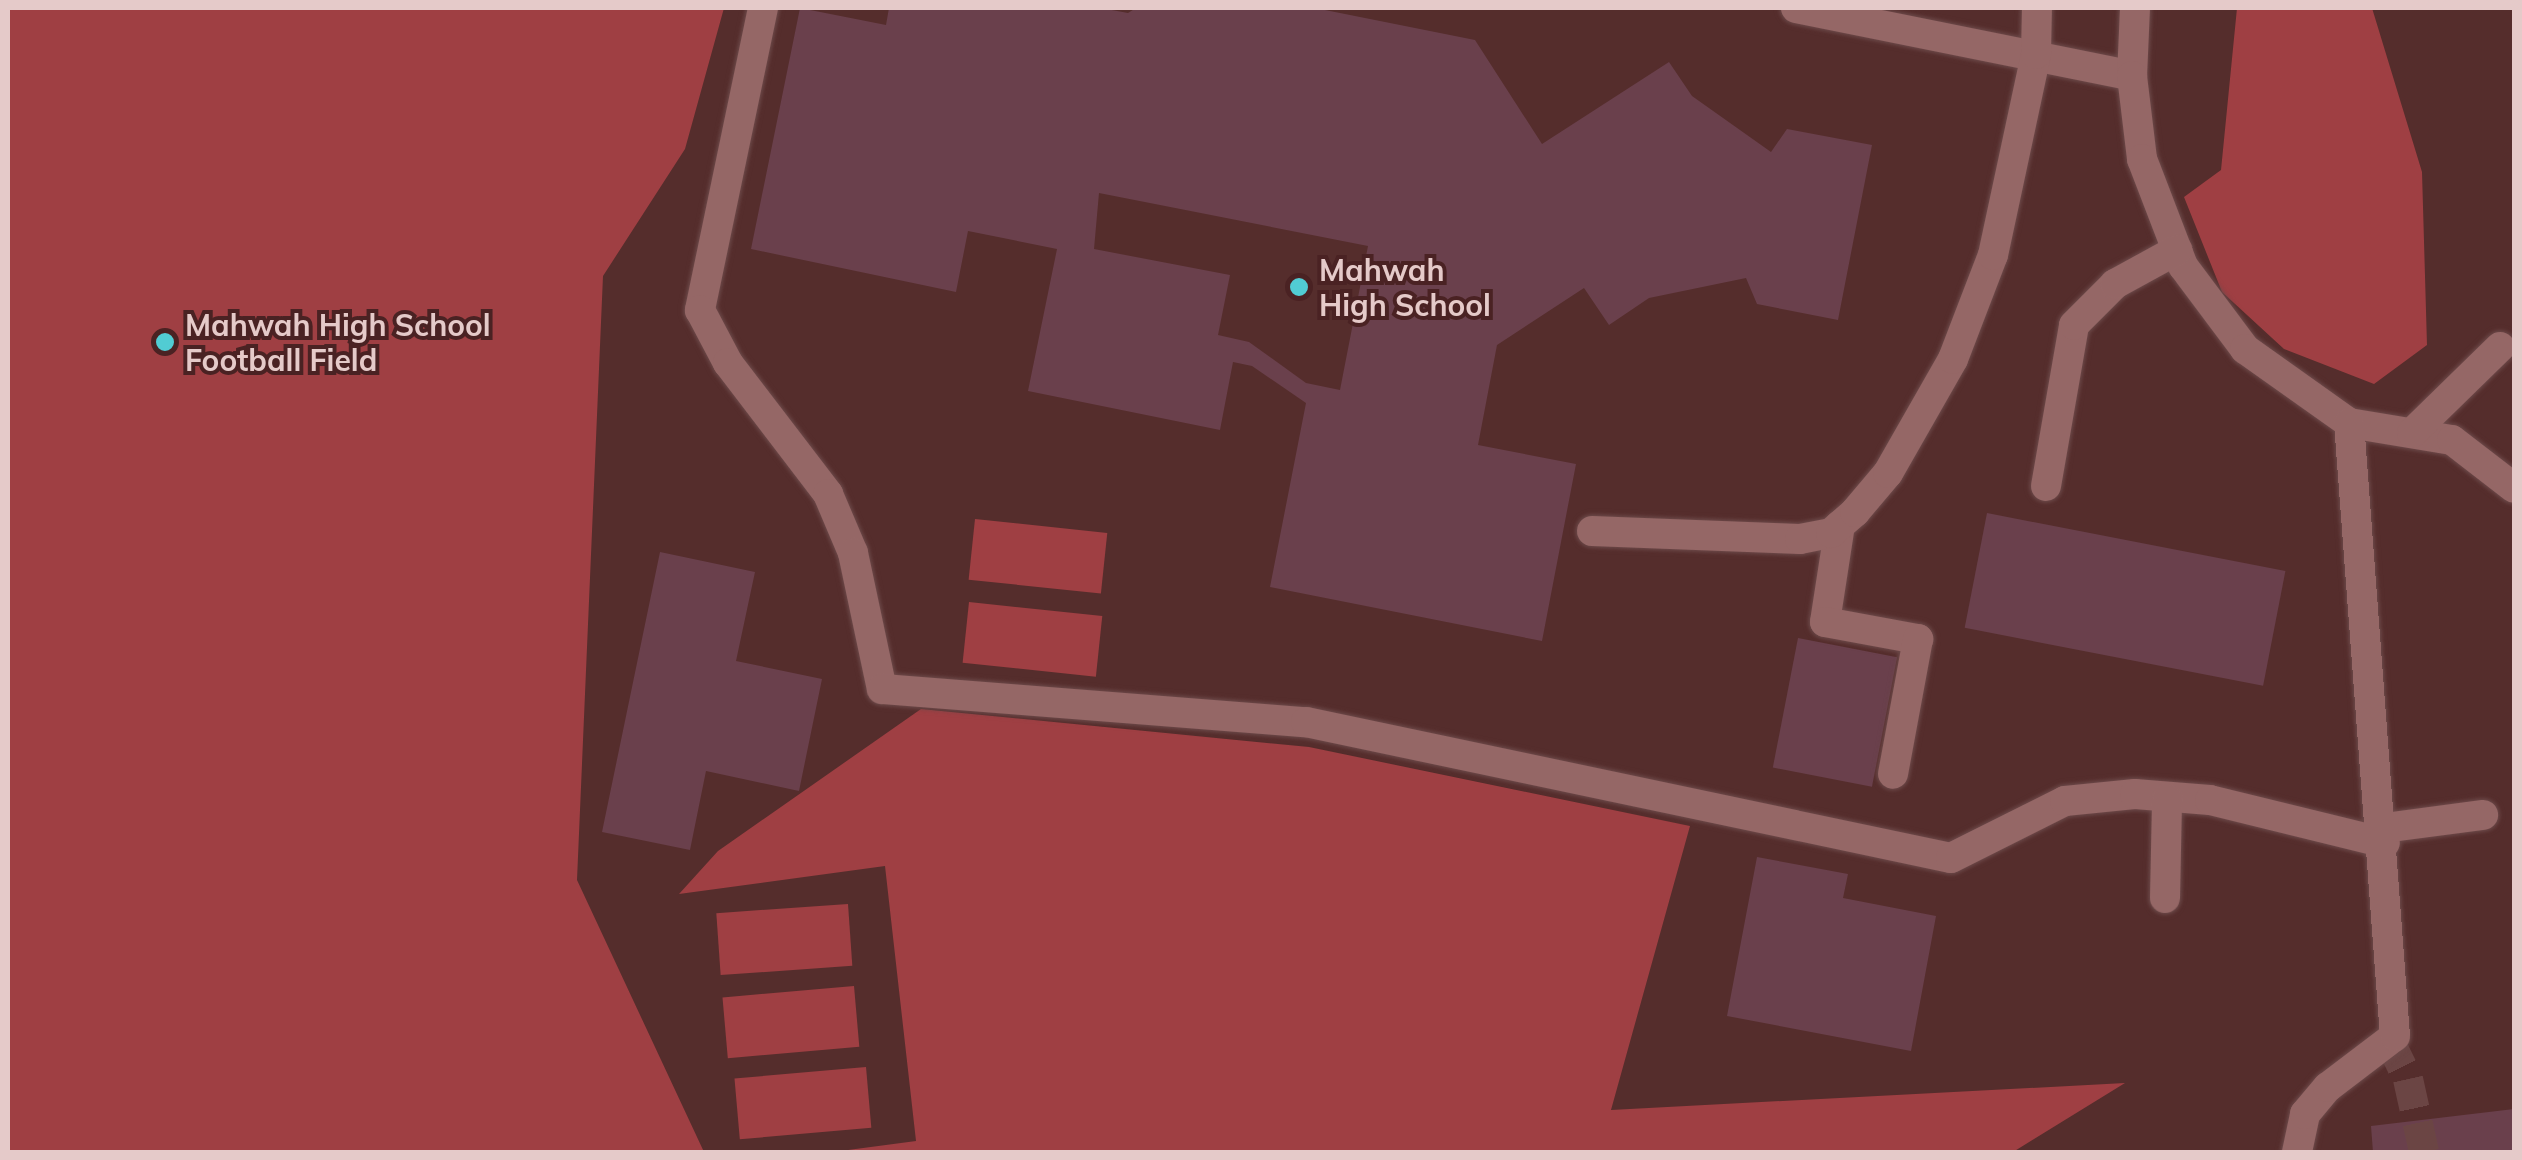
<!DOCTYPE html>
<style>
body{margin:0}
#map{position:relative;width:2522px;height:1160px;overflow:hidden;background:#552d2c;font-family:Mulish,sans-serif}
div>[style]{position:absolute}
.green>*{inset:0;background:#9f3f43;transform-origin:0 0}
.building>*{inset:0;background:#6a404c;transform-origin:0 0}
.minor-tunnel>*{height:30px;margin-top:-15px;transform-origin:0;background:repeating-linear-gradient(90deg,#6b4544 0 30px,transparent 0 45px)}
.roads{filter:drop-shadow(0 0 2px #6d4a4a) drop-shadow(0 0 2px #6d4a4a)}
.minor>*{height:30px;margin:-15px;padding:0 15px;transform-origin:15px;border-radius:15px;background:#956766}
.dots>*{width:28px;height:28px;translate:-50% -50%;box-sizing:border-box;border:5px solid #4a2223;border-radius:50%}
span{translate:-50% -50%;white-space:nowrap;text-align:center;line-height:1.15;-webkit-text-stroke:8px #4a2223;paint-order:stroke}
.poi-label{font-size:30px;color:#e5cac9;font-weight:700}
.left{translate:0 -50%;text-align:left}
.frame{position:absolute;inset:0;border:10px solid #e5cac9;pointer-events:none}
</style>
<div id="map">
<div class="green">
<div style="clip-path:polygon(8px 8px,724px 8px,685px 149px,603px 276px,577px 880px,704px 1152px,8px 1152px)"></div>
<div style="clip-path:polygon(2237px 8px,2372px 8px,2422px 172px,2427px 345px,2374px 384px,2284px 349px,2222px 292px,2184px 197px,2221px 170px)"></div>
<div style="left:975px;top:519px;width:133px;height:61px;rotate:6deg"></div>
<div style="left:969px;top:602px;width:134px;height:61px;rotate:6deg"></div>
<div style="clip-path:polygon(921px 709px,1309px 747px,1690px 826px,1611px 1110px,2125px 1083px,2013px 1152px,833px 1152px,916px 1141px,885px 866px,679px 894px,718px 851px)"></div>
<div style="left:848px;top:904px;width:62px;height:132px;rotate:86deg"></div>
<div style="left:854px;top:986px;width:61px;height:132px;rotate:85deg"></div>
<div style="left:866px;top:1067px;width:61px;height:132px;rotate:85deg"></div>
</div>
<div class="building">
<div style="clip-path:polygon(evenodd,800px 8px,886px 25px,889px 8px,1101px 8px,1128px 13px,1136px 8px,1315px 8px,1475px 40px,1542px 144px,1669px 62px,1692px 96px,1771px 152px,1787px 129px,1872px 145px,1838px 320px,1757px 304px,1746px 278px,1649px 298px,1609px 325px,1584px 288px,1497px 345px,1478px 445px,1576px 464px,1542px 641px,1270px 587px,1306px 403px,1252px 366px,1233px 362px,1220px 430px,1028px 391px,1057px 249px,968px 231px,956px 292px,751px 249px,800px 8px,1099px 193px,1368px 246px,1340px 390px,1306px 383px,1249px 342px,1218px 335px,1230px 275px,1094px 249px,1099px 193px)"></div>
<div style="left:1987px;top:513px;width:304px;height:117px;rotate:11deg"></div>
<div style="clip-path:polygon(660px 552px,755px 572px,736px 661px,822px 679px,799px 791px,706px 771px,690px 850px,602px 832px)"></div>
<div style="left:1798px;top:638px;width:101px;height:132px;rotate:11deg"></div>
<div style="clip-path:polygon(1757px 857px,1848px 874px,1843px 898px,1936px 916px,1911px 1051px,1727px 1016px)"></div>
<div style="clip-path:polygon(2514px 1109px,2514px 1152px,2373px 1152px,2371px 1126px)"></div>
</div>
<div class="minor-tunnel">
<div style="left:2389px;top:1040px;width:43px;rotate:64deg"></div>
<div style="left:2408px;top:1079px;width:75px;rotate:77.6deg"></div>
</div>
<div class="roads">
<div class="minor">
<div style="left:763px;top:8px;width:309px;rotate:101.8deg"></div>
<div style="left:700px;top:310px;width:60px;rotate:62.2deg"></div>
<div style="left:728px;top:363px;width:165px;rotate:52.6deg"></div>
<div style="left:828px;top:494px;width:64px;rotate:67deg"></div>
<div style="left:853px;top:553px;width:139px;rotate:78deg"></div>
<div style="left:882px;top:689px;width:425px;rotate:4.5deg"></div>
<div style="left:1306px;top:722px;width:659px;rotate:11.91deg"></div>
<div style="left:1951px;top:858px;width:127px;rotate:-26.6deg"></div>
<div style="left:2065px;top:801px;width:70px;rotate:-5.7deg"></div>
<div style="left:2135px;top:794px;width:75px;rotate:4.6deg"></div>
<div style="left:2210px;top:800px;width:180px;rotate:13.8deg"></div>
<div style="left:1796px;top:8px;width:343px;rotate:11.4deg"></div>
<div style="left:2135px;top:8px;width:68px;rotate:92.5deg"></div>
<div style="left:2132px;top:76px;width:84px;rotate:83.1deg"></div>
<div style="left:2142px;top:159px;width:115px;rotate:69deg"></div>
<div style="left:2183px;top:266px;width:104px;rotate:53.2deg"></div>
<div style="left:2245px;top:349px;width:128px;rotate:35.4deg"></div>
<div style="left:2349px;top:423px;width:104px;rotate:9.4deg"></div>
<div style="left:2452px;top:440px;width:78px;rotate:37.7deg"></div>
<div style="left:2412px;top:433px;width:123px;rotate:-44.3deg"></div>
<div style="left:2046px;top:486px;width:163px;rotate:-80.1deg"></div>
<div style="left:2074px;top:325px;width:58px;rotate:-45deg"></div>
<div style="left:2115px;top:284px;width:71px;rotate:-28.7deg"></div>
<div style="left:1840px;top:525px;width:98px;rotate:98.8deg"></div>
<div style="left:1825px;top:622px;width:95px;rotate:10.4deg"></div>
<div style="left:1918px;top:639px;width:137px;rotate:100.5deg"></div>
<div style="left:1592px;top:531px;width:208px;rotate:2.2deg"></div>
<div style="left:1800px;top:539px;width:32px;rotate:-11deg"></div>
<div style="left:1831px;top:533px;width:32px;rotate:-41deg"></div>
<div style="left:1855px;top:512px;width:51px;rotate:-49.8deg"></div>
<div style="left:1888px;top:473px;width:131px;rotate:-60.3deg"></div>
<div style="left:1953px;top:359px;width:111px;rotate:-69deg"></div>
<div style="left:1993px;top:255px;width:206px;rotate:-77.9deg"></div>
<div style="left:2036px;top:54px;width:46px;rotate:-88.8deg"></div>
<div style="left:2384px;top:828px;width:100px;rotate:-7.5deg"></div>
<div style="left:2165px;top:898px;width:99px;rotate:-88.8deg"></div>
<div style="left:2297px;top:1152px;width:39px;rotate:-78deg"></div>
<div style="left:2305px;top:1114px;width:35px;rotate:-50deg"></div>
<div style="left:2328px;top:1087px;width:84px;rotate:-37.3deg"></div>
<div style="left:2395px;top:1036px;width:615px;rotate:-94.29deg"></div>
</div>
</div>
<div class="dots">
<div style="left:1299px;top:287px;background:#51ccd3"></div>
<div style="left:165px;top:342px;background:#51ccd3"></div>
</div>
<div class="poi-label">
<span class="left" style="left:1319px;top:287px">Mahwah<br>High School</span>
<span class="left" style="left:185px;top:342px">Mahwah High School<br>Football Field</span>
</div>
<div class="frame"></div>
</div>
